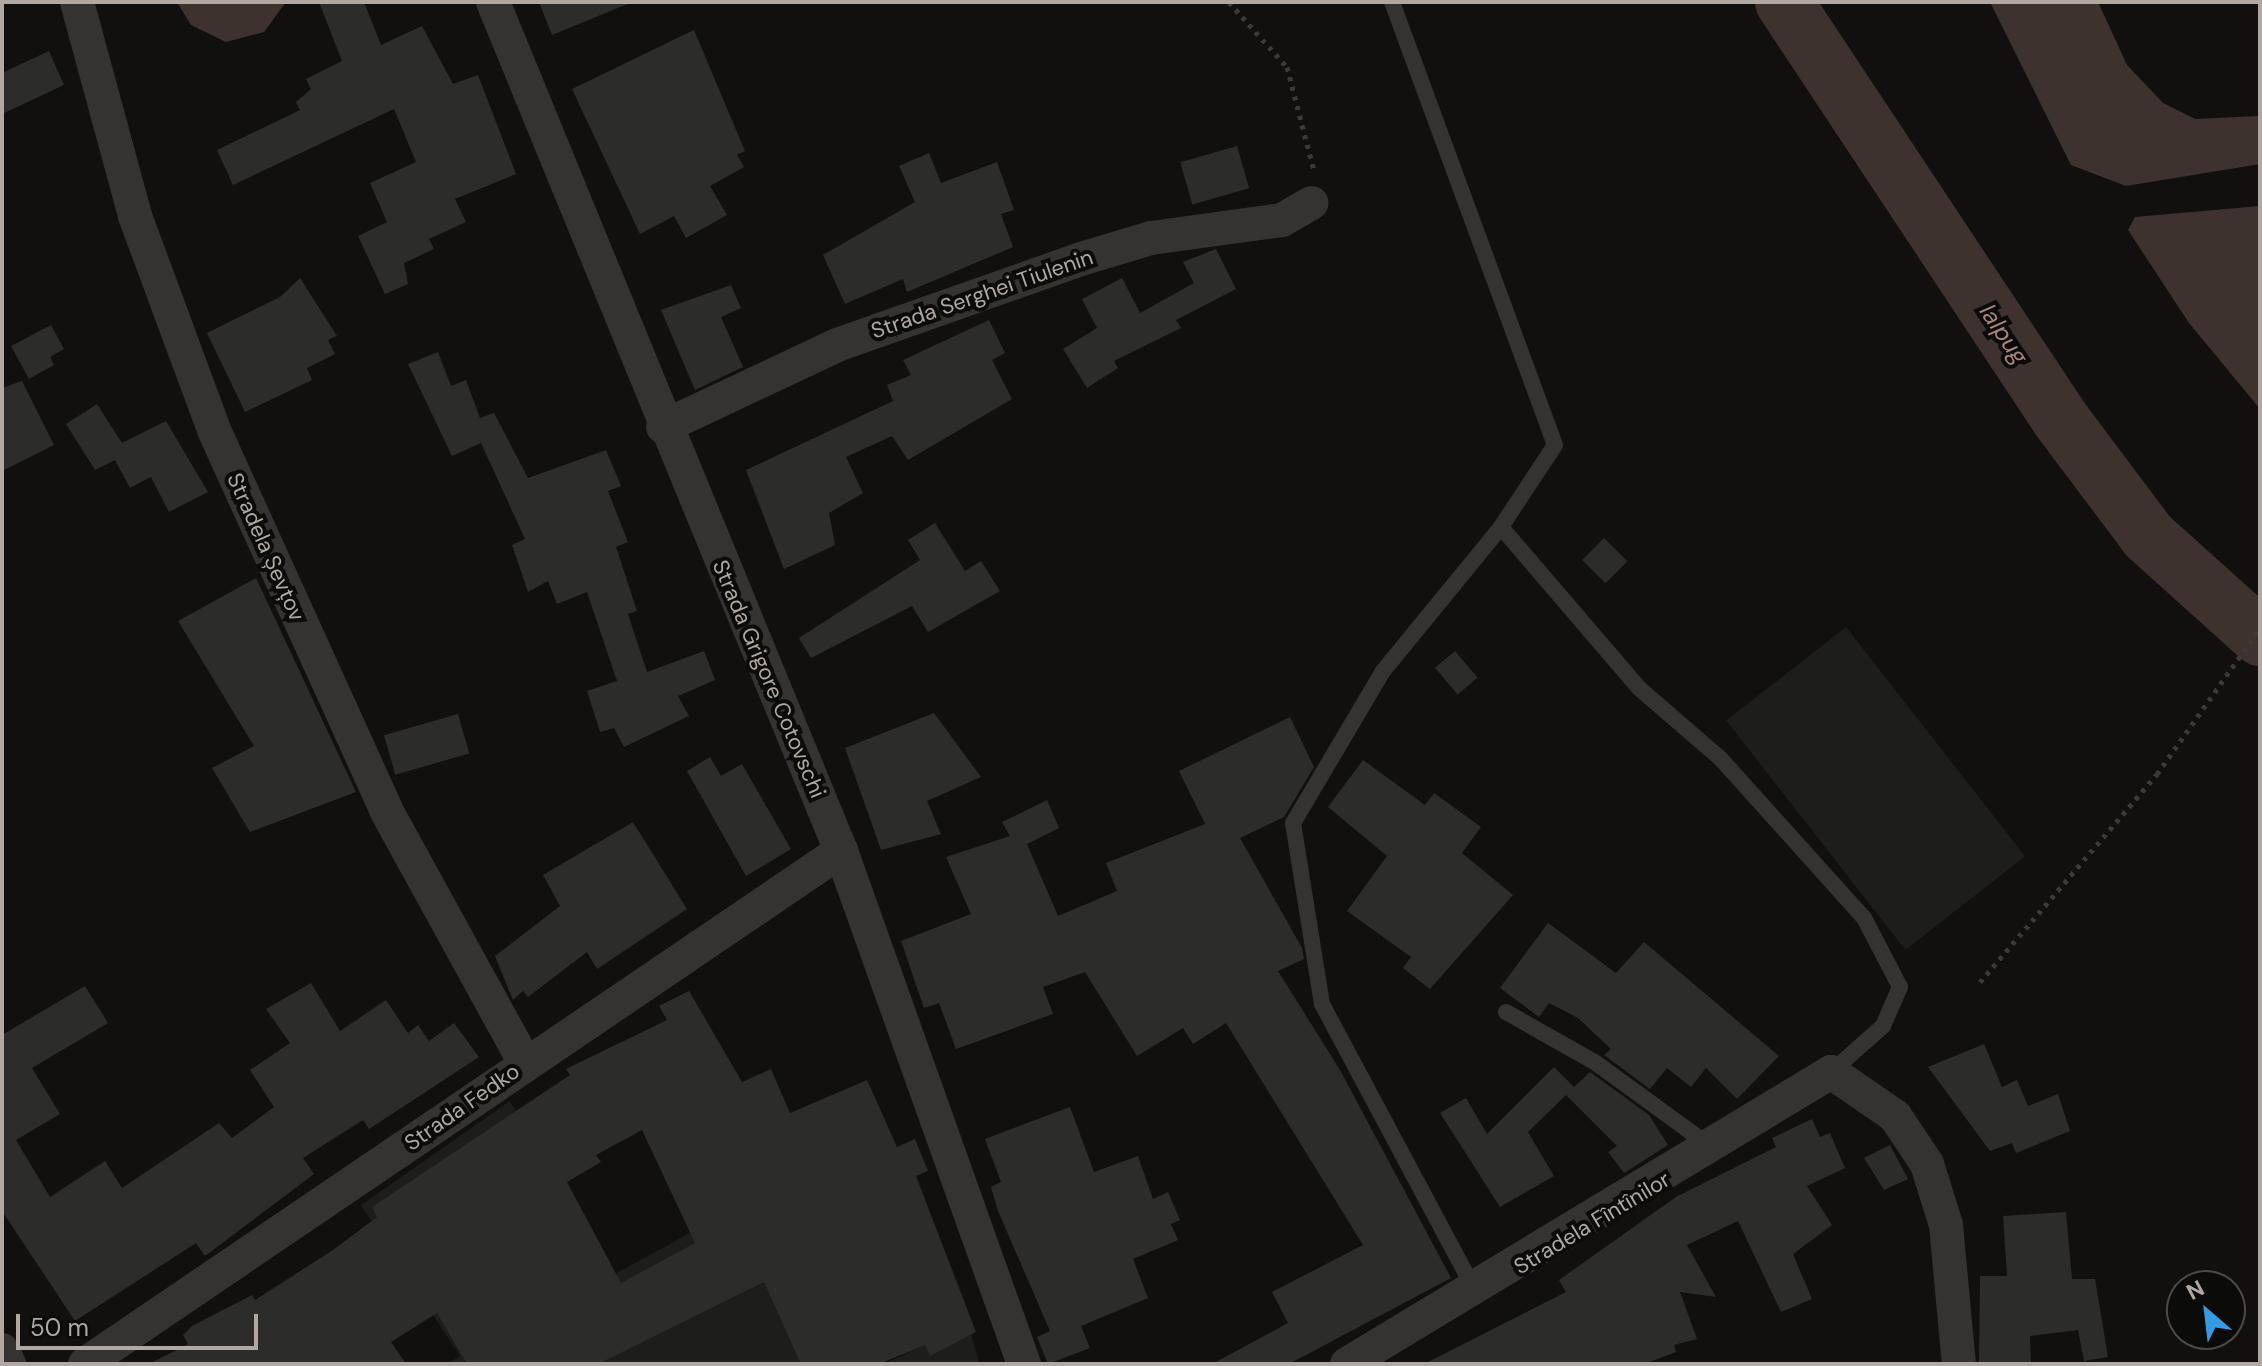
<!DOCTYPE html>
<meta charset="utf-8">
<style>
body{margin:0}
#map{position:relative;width:2262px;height:1366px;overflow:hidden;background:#11100f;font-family:"DM Sans",sans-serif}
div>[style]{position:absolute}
.built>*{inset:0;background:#1d1d1b;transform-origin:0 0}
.water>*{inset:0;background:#3e322f}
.river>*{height:58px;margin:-29px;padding:0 29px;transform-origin:29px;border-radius:29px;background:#3e322f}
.building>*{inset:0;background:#2c2c2a;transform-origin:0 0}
.path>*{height:5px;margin-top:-2.5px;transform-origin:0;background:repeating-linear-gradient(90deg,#3c3937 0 4px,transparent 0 10px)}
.lane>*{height:16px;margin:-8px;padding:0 8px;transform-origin:8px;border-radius:8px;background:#353331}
.street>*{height:34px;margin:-17px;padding:0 17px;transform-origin:17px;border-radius:17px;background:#353331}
span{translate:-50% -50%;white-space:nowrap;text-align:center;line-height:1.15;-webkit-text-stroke:8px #0b0b0a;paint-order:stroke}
.street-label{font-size:22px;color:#b0a8a1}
.water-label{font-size:24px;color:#aa847a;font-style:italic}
.frame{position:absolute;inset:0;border:4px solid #b0a8a1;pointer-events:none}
.north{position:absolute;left:2166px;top:1270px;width:80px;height:80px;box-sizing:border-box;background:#0b0b0a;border:2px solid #4d4a46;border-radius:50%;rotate:332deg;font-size:22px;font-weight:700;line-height:32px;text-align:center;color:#b0a8a1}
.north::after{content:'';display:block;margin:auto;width:28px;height:36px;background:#359ce3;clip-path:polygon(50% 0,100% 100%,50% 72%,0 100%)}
.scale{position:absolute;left:16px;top:1314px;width:242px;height:36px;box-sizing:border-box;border:4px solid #b0a8a1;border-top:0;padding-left:10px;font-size:24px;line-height:28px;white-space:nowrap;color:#b0a8a1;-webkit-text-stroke:6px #0b0b0a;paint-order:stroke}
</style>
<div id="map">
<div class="built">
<div style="left:1846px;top:627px;width:291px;height:152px;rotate:52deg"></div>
<div style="clip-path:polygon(510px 1101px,613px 1275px,721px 1216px,818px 1364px,447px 1364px,460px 1356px,361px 1205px)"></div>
<div style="clip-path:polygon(968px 1324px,980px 1364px,884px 1364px)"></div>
</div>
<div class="water">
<div style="clip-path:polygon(177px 2px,286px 2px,264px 32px,226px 42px,191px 25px)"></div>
<div style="clip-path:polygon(1990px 2px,2098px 2px,2127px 65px,2163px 103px,2195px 119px,2260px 116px,2260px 164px,2126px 186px,2071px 165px)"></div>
<div style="clip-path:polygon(2260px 206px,2260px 409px,2189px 323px,2128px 230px,2135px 217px)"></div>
</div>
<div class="river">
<div style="left:1784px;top:2px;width:501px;rotate:56.47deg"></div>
<div style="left:2061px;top:420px;width:145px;rotate:53.1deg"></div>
<div style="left:2148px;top:536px;width:151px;rotate:42deg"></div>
</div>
<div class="building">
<div style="clip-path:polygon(319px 2px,364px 2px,381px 45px,422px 26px,453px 84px,478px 75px,516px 174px,455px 199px,466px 222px,429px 239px,434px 249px,404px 263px,408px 284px,385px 294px,358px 236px,387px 222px,370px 183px,416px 162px,394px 109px,233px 185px,217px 150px,300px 110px,296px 102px,311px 89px,306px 79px,342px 61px)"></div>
<div style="clip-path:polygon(539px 2px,630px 2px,630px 3px,552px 35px)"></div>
<div style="clip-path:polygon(694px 30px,745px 151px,737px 155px,744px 167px,710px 186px,727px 215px,686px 238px,674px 216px,640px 234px,572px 89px)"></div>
<div style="clip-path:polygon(49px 51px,64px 85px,2px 114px,2px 73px)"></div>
<div style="left:1237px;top:146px;width:44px;height:59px;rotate:74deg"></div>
<div style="clip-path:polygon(929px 153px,941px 183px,997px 162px,1014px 210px,1001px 214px,1013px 247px,907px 292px,903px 279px,845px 304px,823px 255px,915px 202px,899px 166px)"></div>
<div style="clip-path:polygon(1216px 249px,1236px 289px,1176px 320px,1181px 328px,1114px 361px,1118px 368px,1087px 388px,1063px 349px,1097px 328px,1082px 299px,1122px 278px,1140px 313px,1194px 283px,1183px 262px)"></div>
<div style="clip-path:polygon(300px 278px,337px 336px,328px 340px,335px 354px,307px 368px,312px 380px,245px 412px,207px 333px,280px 297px)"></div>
<div style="clip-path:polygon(731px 285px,741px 308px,721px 317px,743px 367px,695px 390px,661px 310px)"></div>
<div style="clip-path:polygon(989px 320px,1005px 353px,992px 360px,1012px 399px,908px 460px,892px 436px,846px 457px,863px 493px,829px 513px,835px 545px,784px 569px,746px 470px,893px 401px,887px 385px,911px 375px,903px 360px)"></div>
<div style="clip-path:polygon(51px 325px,64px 349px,50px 357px,54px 365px,29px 379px,11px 346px)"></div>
<div style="clip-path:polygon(438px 352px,451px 386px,466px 380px,480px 418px,494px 413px,528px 478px,606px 450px,621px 486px,608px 491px,628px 542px,616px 547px,637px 611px,628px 614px,647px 672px,704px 651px,715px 680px,678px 696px,689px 716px,624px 747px,614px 728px,600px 732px,587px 691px,617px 681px,587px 592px,557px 604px,548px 581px,528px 592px,512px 545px,525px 539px,481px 443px,452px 456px,408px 364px)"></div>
<div style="clip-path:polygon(22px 381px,54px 445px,2px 471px,2px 388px)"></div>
<div style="clip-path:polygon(97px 404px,122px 443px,166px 421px,208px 492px,169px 512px,151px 477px,130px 488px,115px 460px,95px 470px,66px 424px)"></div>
<div style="clip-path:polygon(935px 523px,965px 571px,981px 561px,1000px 591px,928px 632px,912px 606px,811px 658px,799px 638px,920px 560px,908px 540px)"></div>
<div style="left:1604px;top:538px;width:33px;height:31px;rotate:45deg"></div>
<div style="clip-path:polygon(256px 578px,356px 792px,250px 832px,212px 768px,254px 746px,178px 621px)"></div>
<div style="left:1455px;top:651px;width:35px;height:26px;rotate:50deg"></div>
<div style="clip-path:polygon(934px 713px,981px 777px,927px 801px,941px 834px,881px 850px,845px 748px)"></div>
<div style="left:458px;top:714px;width:41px;height:77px;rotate:74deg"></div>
<div style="clip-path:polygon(1290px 717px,1314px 767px,1284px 817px,1240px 838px,1302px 948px,1304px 959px,1278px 971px,1340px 1070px,1451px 1278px,1289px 1364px,1212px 1364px,1288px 1323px,1272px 1292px,1363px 1245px,1226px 1023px,1193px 1044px,1183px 1028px,1137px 1056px,1085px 972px,1043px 987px,1053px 1014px,956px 1049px,939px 1003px,924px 1008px,901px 941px,971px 914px,946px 857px,1010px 836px,1002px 822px,1047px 800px,1059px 828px,1027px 844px,1058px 916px,1117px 891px,1106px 863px,1205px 824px,1179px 771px)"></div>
<div style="clip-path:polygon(710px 757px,721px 776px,742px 764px,791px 849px,746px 876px,687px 771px)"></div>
<div style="clip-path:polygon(1363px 760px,1425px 805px,1434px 793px,1481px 827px,1462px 853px,1513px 895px,1430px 989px,1403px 968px,1411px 957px,1347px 911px,1387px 856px,1328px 807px)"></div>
<div style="clip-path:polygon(633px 822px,687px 909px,597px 969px,587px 952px,528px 997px,523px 991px,513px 1000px,495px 956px,560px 906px,543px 875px)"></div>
<div style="clip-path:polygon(1548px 923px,1616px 973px,1644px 942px,1779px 1056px,1737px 1099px,1706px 1068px,1691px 1087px,1667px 1068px,1650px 1089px,1604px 1055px,1611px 1049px,1578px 1018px,1549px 1003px,1539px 1017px,1500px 988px)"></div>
<div style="clip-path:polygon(311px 983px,340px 1031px,386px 1000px,408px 1033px,418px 1025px,429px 1041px,454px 1023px,479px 1057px,369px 1129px,363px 1120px,303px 1158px,314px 1174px,205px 1256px,196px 1243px,75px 1321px,2px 1211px,2px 1035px,85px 986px,108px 1023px,32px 1068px,60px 1114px,16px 1140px,50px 1197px,105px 1161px,122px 1188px,219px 1123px,232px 1138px,274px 1107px,250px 1070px,290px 1043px,266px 1009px)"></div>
<div style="clip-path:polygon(evenodd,689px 991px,742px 1082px,771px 1069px,790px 1113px,867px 1080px,897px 1147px,915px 1139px,928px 1171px,916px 1176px,976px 1332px,930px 1356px,925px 1345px,879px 1364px,801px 1364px,764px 1282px,598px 1364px,467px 1364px,437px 1313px,391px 1342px,406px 1364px,149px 1364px,188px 1344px,183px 1335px,192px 1326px,252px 1295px,255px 1300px,333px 1250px,377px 1217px,372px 1207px,570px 1075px,566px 1069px,667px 1020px,659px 1006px,689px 991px,642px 1130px,695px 1243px,621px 1283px,567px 1182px,601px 1162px,596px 1155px,642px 1130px)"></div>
<div style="clip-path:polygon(1984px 1044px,2002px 1087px,2017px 1080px,2028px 1106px,2058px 1094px,2070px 1131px,2016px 1153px,2012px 1143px,1990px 1151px,1928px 1067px)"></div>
<div style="clip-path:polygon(1554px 1067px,1574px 1087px,1590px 1072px,1649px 1115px,1668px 1145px,1624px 1173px,1608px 1152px,1617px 1146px,1566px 1095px,1528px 1132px,1554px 1176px,1500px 1207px,1440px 1113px,1466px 1098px,1487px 1134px)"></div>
<div style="clip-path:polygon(1070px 1107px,1094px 1172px,1138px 1156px,1153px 1199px,1168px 1192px,1180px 1220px,1171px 1224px,1178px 1240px,1133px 1259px,1148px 1298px,1081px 1326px,1090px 1348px,1048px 1364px,1037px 1337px,1050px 1331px,998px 1211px,991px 1187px,1001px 1182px,985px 1139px)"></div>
<div style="clip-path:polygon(1812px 1119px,1820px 1137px,1830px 1133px,1845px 1168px,1807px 1186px,1832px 1225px,1793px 1254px,1812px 1299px,1781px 1312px,1738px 1221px,1687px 1245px,1716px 1297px,1680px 1292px,1697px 1339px,1674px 1345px,1676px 1352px,1644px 1364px,1424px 1364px,1566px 1292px,1559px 1280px,1676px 1197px,1776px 1147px,1772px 1138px)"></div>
<div style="clip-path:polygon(1890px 1145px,1908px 1179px,1884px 1190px,1864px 1158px)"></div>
<div style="clip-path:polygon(2066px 1212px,2072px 1279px,2095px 1279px,2108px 1357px,2084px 1361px,2078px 1330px,2030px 1336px,2031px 1364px,1979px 1364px,1980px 1276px,2007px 1276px,2003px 1216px)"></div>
</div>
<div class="path">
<div style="left:1229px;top:2px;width:87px;rotate:48.3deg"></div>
<div style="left:1287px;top:67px;width:107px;rotate:75.4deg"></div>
<div style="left:1980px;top:982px;width:273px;rotate:-49.6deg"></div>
<div style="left:2157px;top:774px;width:179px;rotate:-54.8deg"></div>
</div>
<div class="lane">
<div style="left:1392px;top:2px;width:472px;rotate:69.8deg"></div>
<div style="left:1555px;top:445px;width:98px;rotate:123.4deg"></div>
<div style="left:1501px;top:527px;width:186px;rotate:129.3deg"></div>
<div style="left:1383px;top:671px;width:177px;rotate:120.6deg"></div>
<div style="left:1293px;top:823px;width:183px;rotate:80.9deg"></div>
<div style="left:1322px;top:1004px;width:325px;rotate:61.9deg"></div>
<div style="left:1501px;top:527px;width:213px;rotate:49.4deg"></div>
<div style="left:1640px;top:689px;width:106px;rotate:40.8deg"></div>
<div style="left:1720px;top:758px;width:215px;rotate:48deg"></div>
<div style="left:1864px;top:918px;width:78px;rotate:62.4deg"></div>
<div style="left:1900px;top:987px;width:43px;rotate:113.6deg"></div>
<div style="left:1883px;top:1026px;width:69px;rotate:138.5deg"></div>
<div style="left:1506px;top:1012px;width:103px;rotate:29.5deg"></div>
<div style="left:1596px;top:1063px;width:141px;rotate:36.1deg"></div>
</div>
<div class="street">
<div style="left:77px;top:2px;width:222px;rotate:74.8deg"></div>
<div style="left:135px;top:216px;width:228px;rotate:69.7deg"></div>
<div style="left:214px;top:430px;width:417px;rotate:65.6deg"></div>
<div style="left:386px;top:810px;width:289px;rotate:61.2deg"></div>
<div style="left:493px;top:2px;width:918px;rotate:67.71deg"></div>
<div style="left:841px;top:851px;width:545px;rotate:70.37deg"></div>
<div style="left:663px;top:427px;width:192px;rotate:-25.2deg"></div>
<div style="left:837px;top:345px;width:259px;rotate:-19.4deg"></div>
<div style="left:1081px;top:259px;width:73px;rotate:-16.7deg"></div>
<div style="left:1151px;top:238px;width:132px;rotate:-7.8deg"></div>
<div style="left:1282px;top:220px;width:34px;rotate:-30deg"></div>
<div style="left:2px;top:1350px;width:16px;rotate:63deg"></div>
<div style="left:85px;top:1364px;width:914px;rotate:-34.16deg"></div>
<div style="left:1347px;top:1364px;width:565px;rotate:-31.1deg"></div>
<div style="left:1831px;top:1072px;width:78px;rotate:34.5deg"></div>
<div style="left:1895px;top:1116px;width:58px;rotate:56.3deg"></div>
<div style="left:1927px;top:1164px;width:64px;rotate:72.7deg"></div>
<div style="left:1946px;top:1225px;width:140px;rotate:84.7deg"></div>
</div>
<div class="street-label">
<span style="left:982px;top:294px;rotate:-19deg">Strada Serghei Tiulenin</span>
<span style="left:266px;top:547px;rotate:66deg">Stradela Șevțov</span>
<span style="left:769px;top:679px;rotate:67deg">Strada Grigore Cotovschi</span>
<span style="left:462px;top:1107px;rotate:-35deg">Strada Fedko</span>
<span style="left:1592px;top:1223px;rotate:-31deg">Stradela Fîntînilor</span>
</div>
<div class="water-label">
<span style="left:2004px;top:334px;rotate:56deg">Ialpug</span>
</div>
<div class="frame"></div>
<div class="north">N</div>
<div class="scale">50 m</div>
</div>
